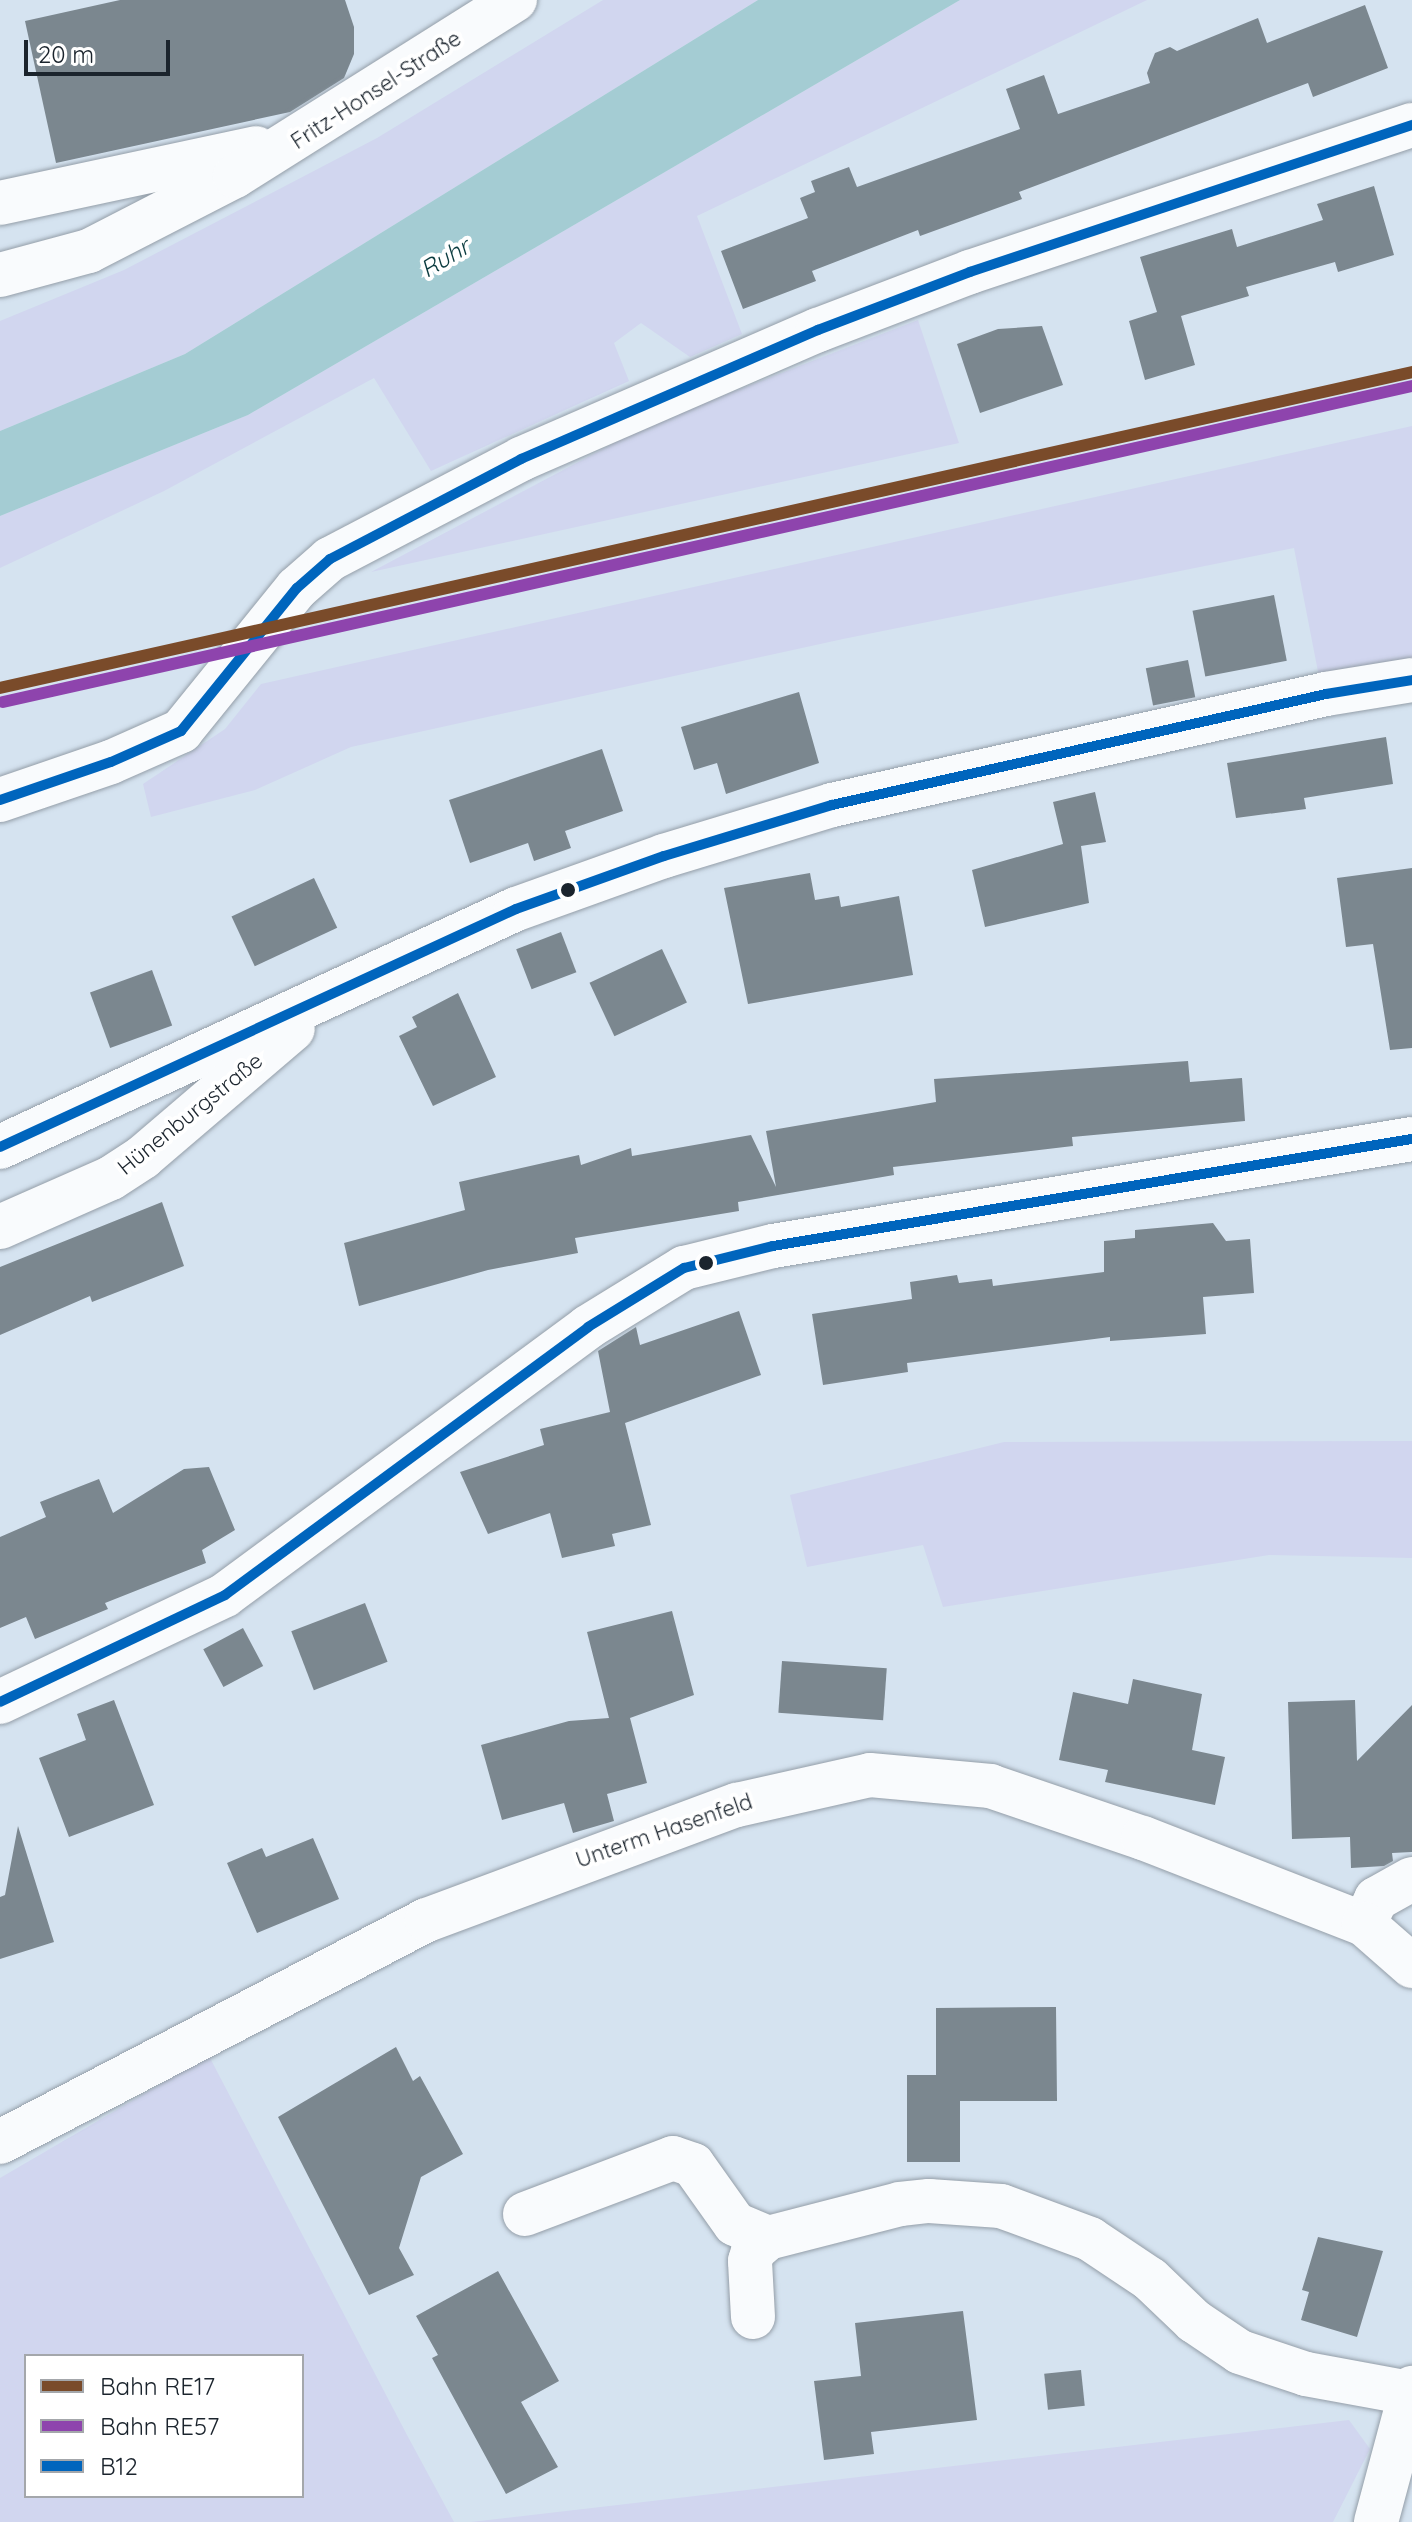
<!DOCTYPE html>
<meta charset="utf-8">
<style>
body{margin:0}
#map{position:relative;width:1412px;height:2522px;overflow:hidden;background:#d5e3f0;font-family:Quicksand,sans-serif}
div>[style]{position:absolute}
.green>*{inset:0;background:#d1d6ef}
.water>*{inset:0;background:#a4ccd3}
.building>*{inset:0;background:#7b878f;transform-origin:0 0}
.roads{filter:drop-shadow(0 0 2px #949ea8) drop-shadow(0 0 2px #949ea8)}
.minor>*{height:44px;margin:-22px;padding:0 22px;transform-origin:22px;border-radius:22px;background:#f9fbfd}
.bus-1>*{height:10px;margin:-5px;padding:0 5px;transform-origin:5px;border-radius:5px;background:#0065bd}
.rail-1>*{height:12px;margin:-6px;padding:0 6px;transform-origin:6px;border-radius:6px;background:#7a4b2a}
.rail-2>*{height:12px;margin:-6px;padding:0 6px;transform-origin:6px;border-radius:6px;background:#8e44ad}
.dots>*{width:22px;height:22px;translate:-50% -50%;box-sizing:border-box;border:4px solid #fff;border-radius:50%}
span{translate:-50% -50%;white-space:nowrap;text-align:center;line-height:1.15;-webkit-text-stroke:8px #fff;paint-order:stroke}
.street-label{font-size:22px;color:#1b242d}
.water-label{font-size:24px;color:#0a3b3f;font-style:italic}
.legend{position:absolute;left:24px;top:2354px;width:280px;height:144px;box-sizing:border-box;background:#fff;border:2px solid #a4a7ab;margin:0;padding:10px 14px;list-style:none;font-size:24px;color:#1b242d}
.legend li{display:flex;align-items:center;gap:16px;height:40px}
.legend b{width:40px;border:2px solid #a4a7ab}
.scale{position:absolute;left:24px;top:40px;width:146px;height:36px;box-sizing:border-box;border:4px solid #1b242d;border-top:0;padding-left:10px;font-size:24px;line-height:28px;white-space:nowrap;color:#1b242d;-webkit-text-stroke:6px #fff;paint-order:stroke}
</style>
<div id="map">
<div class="green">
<div style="clip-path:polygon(603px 0,758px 0,185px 354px,0 431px,0 321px,124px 270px,377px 138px)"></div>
<div style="clip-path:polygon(960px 0,1147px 0,697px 216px,742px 334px,690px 357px,641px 323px,614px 343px,629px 381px,431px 471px,374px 378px,164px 491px,0 568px,0 516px,248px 415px)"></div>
<div style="clip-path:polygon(918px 320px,959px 443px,371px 572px,652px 423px)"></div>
<div style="clip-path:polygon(1412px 426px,1412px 667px,1320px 682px,1294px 548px,843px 639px,351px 747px,255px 790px,151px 817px,143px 784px,225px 729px,261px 684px)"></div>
<div style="clip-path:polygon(1412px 1441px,1412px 1558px,1269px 1555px,943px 1607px,923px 1545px,807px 1567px,790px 1495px,1004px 1442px)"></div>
<div style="clip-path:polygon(evenodd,209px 2056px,407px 2435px,454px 2522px,0 2522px,0 2178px,209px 2056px,26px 2356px,302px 2356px,302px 2496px,26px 2496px,26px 2356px)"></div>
<div style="clip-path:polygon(1349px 2420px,1370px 2449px,1333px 2522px,471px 2522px)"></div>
</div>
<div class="water">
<div style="clip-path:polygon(758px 0,960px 0,248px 415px,0 516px,0 431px,185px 354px)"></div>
</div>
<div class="building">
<div style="clip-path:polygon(120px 0,345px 0,354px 27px,354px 54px,344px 78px,290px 112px,56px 163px,25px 21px)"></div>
<div style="clip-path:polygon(1365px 5px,1388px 68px,1313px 97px,1308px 83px,1019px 192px,1022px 199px,920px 236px,918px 230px,812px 271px,816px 281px,743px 309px,721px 251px,808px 218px,800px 198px,815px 192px,811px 181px,849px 167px,857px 187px,1020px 129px,1006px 89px,1044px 75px,1058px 114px,1150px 83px,1147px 73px,1155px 53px,1170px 47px,1177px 51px,1258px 18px,1267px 43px)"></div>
<div style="clip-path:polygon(1374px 186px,1394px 255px,1338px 272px,1335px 262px,1246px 287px,1249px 296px,1181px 316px,1195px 365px,1145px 380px,1129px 321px,1157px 312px,1140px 257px,1232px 229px,1237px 247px,1323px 220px,1317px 204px)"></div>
<div style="clip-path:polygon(1042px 326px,1063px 385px,980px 413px,957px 344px,998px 329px)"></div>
<div style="left:1274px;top:595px;width:67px;height:83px;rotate:79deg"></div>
<div style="left:1188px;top:660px;width:38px;height:43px;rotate:79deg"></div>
<div style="clip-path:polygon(799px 692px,819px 763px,726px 794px,717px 763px,694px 770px,681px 727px)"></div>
<div style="clip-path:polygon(1386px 737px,1393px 784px,1304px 798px,1306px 809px,1236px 818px,1227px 763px)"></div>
<div style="clip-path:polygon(602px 749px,623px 811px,565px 831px,571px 848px,534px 861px,528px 843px,470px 863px,449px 800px)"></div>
<div style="clip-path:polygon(1095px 792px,1106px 842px,1081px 846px,1089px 903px,985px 927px,972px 870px,1063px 844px,1053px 802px)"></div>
<div style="clip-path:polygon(1412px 868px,1412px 1048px,1390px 1050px,1373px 944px,1346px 947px,1337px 878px)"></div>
<div style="clip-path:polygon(810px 873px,815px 900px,839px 896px,841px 907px,899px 896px,913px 975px,748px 1004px,724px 888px)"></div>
<div style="left:314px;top:878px;width:55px;height:91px;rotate:65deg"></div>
<div style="left:561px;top:932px;width:43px;height:48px;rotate:69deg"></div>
<div style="left:662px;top:949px;width:59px;height:80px;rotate:65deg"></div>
<div style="left:152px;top:970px;width:59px;height:66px;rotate:70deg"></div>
<div style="clip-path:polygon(458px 993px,496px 1077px,433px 1106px,399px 1036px,417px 1027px,412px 1017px)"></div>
<div style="clip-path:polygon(1188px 1061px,1190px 1082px,1242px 1078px,1245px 1121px,1072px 1137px,1073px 1146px,893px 1167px,894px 1175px,738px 1202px,739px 1211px,575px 1238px,578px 1253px,488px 1270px,359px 1306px,344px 1243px,465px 1210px,459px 1182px,579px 1155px,581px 1165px,631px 1148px,632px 1156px,751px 1135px,776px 1187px,766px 1131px,936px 1102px,934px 1079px)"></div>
<div style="clip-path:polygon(162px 1202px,184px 1266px,92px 1302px,90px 1296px,0 1335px,0 1267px)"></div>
<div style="clip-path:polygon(1213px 1223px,1226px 1241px,1250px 1239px,1254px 1293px,1203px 1297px,1206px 1334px,1110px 1341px,1110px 1337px,907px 1363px,908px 1372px,823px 1385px,812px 1314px,912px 1299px,910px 1282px,957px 1275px,959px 1283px,992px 1279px,993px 1286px,1104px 1272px,1104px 1241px,1135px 1238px,1135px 1230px)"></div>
<div style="clip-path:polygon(739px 1311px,761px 1375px,625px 1423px,651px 1525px,612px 1534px,615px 1546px,562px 1558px,550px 1513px,488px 1534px,460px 1472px,544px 1445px,540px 1429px,610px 1412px,598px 1351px,636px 1327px,640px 1345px)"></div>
<div style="clip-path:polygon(209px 1467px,235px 1530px,202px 1550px,206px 1563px,105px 1603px,108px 1609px,35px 1639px,26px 1617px,0 1628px,0 1537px,46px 1517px,40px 1502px,99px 1479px,113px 1513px,184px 1469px)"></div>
<div style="left:365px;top:1603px;width:63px;height:79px;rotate:69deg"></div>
<div style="clip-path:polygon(672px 1611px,694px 1695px,630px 1718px,647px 1783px,607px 1794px,614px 1821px,573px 1833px,564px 1803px,502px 1820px,481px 1745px,569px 1721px,609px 1718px,587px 1632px)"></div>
<div style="left:243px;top:1628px;width:43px;height:45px;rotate:62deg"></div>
<div style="left:782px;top:1661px;width:105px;height:52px;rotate:4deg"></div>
<div style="clip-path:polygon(1133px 1679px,1202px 1694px,1192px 1750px,1225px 1757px,1215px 1805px,1105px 1782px,1108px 1770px,1059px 1760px,1073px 1692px,1128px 1704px)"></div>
<div style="clip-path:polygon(114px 1700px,154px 1805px,69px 1837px,39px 1758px,86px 1740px,77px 1714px)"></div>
<div style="clip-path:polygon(1355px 1700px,1357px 1761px,1412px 1705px,1412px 1852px,1392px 1853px,1393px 1861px,1384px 1866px,1351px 1868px,1350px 1837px,1292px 1839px,1288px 1702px)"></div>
<div style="clip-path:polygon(18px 1826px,54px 1942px,0 1959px,0 1897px,5px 1895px)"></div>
<div style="clip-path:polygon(313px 1838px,339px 1899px,257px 1933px,227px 1863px,262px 1848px,266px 1857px)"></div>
<div style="clip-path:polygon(1056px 2007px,1057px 2101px,960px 2101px,960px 2162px,907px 2162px,907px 2075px,936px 2075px,936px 2008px)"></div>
<div style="clip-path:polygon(396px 2047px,413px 2081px,420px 2076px,463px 2154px,421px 2177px,399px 2248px,414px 2275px,369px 2295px,278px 2117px)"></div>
<div style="clip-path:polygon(1318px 2237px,1383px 2251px,1357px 2337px,1301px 2320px,1309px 2292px,1302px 2290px)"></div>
<div style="clip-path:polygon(498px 2271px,559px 2381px,521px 2402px,558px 2467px,506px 2494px,432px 2358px,438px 2355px,416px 2316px)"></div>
<div style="clip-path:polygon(963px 2311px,977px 2420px,871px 2432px,874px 2454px,824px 2460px,814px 2381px,861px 2376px,855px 2323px)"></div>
<div style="left:1081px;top:2370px;width:36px;height:37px;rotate:84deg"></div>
</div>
<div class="roads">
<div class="minor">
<div style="left:0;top:203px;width:262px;rotate:-12.1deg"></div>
<div style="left:0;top:275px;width:92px;rotate:-15.1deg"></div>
<div style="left:89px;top:251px;width:164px;rotate:-27.2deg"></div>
<div style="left:235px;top:176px;width:331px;rotate:-32.2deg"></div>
<div style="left:0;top:800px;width:117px;rotate:-18.9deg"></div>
<div style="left:111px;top:762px;width:77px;rotate:-23.9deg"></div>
<div style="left:181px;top:731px;width:184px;rotate:-51deg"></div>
<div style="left:297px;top:588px;width:44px;rotate:-41.3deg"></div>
<div style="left:330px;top:559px;width:216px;rotate:-27.6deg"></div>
<div style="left:521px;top:459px;width:324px;rotate:-23.5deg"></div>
<div style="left:818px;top:330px;width:163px;rotate:-20.9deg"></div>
<div style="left:970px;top:272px;width:466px;rotate:-18.4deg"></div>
<div style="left:0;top:1147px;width:568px;rotate:-24.76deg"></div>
<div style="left:516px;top:909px;width:157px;rotate:-19.7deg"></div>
<div style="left:664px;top:856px;width:176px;rotate:-16.9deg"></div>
<div style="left:832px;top:805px;width:506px;rotate:-12.66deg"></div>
<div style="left:1326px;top:694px;width:87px;rotate:-9.2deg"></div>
<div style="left:0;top:1227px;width:121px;rotate:-23.8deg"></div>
<div style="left:111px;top:1178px;width:38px;rotate:-33deg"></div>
<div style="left:143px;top:1157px;width:197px;rotate:-40.5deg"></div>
<div style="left:0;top:1702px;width:249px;rotate:-25.4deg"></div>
<div style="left:225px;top:1595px;width:451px;rotate:-36.4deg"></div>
<div style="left:588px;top:1327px;width:113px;rotate:-31.6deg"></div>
<div style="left:684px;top:1268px;width:92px;rotate:-13.9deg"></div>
<div style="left:773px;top:1246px;width:648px;rotate:-9.51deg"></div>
<div style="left:1364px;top:1924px;width:28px;rotate:-64deg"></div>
<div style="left:1376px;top:1899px;width:41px;rotate:-29.1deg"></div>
<div style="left:0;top:2142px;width:481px;rotate:-27.5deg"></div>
<div style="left:427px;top:1920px;width:331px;rotate:-20.4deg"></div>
<div style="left:737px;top:1805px;width:136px;rotate:-12.7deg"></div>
<div style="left:870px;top:1775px;width:121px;rotate:5.2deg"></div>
<div style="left:990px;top:1786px;width:162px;rotate:18.8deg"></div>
<div style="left:1143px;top:1838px;width:237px;rotate:21.3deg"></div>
<div style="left:1364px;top:1924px;width:64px;rotate:41.2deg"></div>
<div style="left:525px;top:2214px;width:158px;rotate:-20.7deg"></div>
<div style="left:673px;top:2158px;width:21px;rotate:19deg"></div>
<div style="left:693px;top:2165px;width:72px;rotate:54.6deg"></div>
<div style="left:735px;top:2224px;width:36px;rotate:23deg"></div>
<div style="left:768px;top:2238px;width:136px;rotate:-14.4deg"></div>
<div style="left:900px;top:2204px;width:29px;rotate:-6deg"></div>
<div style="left:929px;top:2201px;width:72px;rotate:4deg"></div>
<div style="left:1001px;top:2206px;width:95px;rotate:20.3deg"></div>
<div style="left:1090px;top:2239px;width:72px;rotate:33.7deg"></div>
<div style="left:1150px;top:2279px;width:61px;rotate:43.7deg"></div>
<div style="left:1194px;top:2321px;width:55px;rotate:34deg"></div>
<div style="left:1240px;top:2352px;width:70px;rotate:18.4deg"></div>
<div style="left:1306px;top:2374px;width:106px;rotate:10.4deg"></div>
<div style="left:753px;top:2317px;width:56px;rotate:-93.1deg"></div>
<div style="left:750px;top:2261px;width:10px;rotate:-73deg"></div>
<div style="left:753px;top:2251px;width:20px;rotate:-41deg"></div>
<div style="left:1376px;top:2522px;width:139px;rotate:-75deg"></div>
</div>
</div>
<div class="bus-1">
<div style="left:0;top:800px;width:117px;rotate:-18.9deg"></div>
<div style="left:111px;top:762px;width:77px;rotate:-23.9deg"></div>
<div style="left:181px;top:731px;width:184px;rotate:-51deg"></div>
<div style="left:297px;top:588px;width:44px;rotate:-41.3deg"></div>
<div style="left:330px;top:559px;width:216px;rotate:-27.6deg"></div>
<div style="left:521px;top:459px;width:324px;rotate:-23.5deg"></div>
<div style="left:818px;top:330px;width:163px;rotate:-20.9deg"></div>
<div style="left:970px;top:272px;width:466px;rotate:-18.4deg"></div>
<div style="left:0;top:1147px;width:568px;rotate:-24.76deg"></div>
<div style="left:516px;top:909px;width:157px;rotate:-19.7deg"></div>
<div style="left:664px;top:856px;width:176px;rotate:-16.9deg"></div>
<div style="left:832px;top:805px;width:506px;rotate:-12.66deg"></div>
<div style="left:1326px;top:694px;width:87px;rotate:-9.2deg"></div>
<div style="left:0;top:1702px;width:249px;rotate:-25.4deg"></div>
<div style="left:225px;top:1595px;width:451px;rotate:-36.4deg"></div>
<div style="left:588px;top:1327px;width:113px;rotate:-31.6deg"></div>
<div style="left:684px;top:1268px;width:92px;rotate:-13.9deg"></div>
<div style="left:773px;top:1246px;width:648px;rotate:-9.51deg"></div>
</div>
<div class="rail-1">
<div style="left:0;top:688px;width:1447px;rotate:-12.61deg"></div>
</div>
<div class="rail-2">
<div style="left:3px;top:702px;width:1444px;rotate:-12.64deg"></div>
</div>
<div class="dots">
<div style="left:568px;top:890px;background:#1b242d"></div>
<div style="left:706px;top:1263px;background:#1b242d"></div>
</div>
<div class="street-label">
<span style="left:376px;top:90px;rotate:-33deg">Fritz-Honsel-Straße</span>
<span style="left:190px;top:1114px;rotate:-39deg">Hünenburgstraße</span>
<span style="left:664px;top:1831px;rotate:-19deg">Unterm Hasenfeld</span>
</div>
<div class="water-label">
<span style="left:445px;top:258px;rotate:-31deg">Ruhr</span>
</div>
<ul class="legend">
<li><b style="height:10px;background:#7a4b2a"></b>Bahn RE17</li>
<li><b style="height:10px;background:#8e44ad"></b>Bahn RE57</li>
<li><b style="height:10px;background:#0065bd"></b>B12</li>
</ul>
<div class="scale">20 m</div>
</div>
